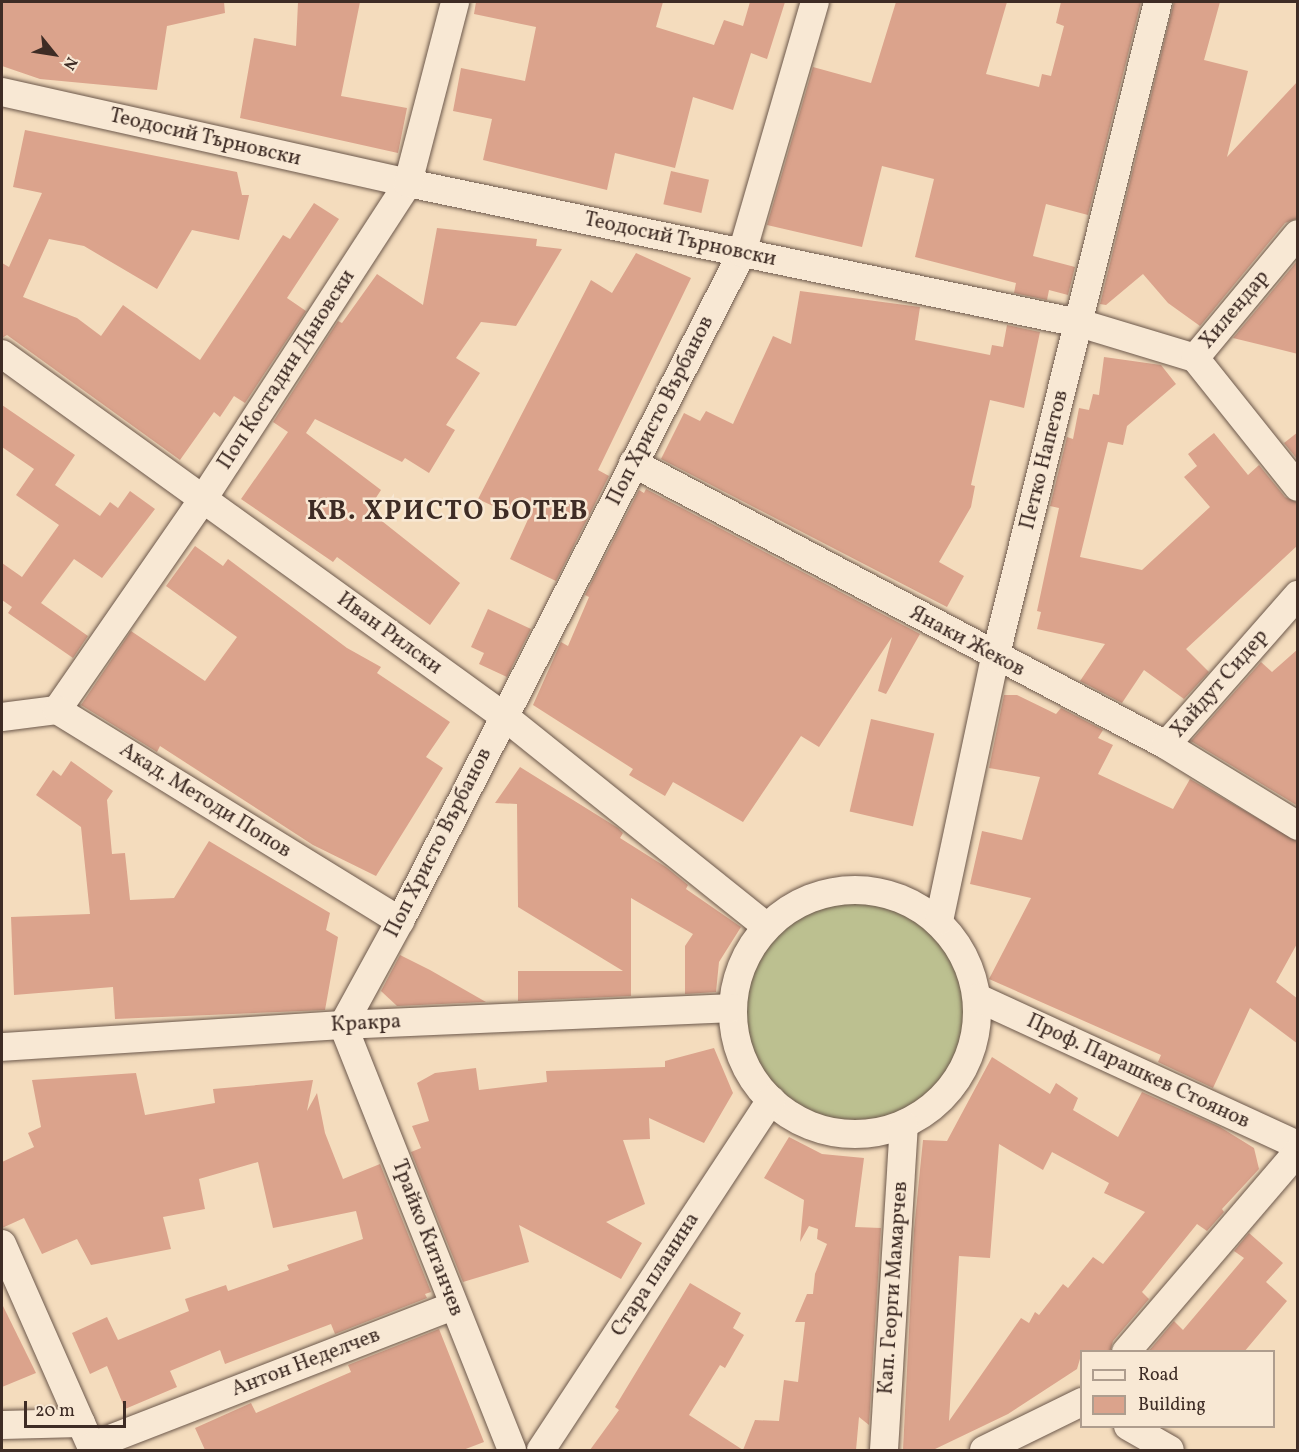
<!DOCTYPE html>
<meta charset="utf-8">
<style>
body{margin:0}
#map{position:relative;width:1299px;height:1452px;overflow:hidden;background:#f4dcbd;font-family:Vollkorn,serif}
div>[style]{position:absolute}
.green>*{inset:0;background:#bcc090}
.round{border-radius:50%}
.building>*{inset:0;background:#dba38c;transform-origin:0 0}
.roads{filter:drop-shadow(0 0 2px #6c584b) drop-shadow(0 0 2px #6c584b)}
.minor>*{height:28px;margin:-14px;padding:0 14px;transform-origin:14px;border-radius:14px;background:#f8e8d4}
.minor>.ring{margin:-14px;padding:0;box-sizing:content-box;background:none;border:28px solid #f8e8d4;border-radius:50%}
span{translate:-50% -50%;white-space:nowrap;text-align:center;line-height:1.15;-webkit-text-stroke:5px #f8e8d4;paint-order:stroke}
.street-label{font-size:21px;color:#3e2c25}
.district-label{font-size:27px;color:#3e2c25;font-weight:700;letter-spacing:1.5px}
.frame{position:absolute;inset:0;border:3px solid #3e2c25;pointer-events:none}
.legend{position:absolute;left:1080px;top:1350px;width:195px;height:78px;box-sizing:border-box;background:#f8e8d4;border:2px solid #ae9d8e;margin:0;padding:8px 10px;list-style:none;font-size:18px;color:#3e2c25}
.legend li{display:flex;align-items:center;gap:12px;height:30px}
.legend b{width:30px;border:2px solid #ae9d8e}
.north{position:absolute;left:24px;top:24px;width:60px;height:60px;-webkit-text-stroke:4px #f8e8d4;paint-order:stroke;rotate:120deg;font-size:16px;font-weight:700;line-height:24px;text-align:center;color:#3e2c25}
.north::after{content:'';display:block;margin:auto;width:21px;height:27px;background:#3e2c25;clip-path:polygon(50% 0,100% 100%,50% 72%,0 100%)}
.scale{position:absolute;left:24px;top:1401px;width:102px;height:27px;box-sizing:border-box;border:3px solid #3e2c25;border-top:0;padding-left:8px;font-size:18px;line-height:21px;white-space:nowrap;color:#3e2c25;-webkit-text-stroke:4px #f8e8d4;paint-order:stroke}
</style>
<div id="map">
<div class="green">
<div class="round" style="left:733px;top:889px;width:244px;height:244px"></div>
</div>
<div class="building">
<div style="clip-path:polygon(2px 2px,224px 2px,225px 13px,167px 26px,157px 90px,40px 79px,2px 66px)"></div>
<div style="clip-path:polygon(298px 2px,360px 2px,341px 96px,407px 108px,398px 153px,240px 118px,254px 38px,296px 46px)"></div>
<div style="clip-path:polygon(476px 2px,663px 2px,656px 27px,714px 45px,724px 20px,743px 26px,750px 2px,785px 2px,767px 59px,751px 53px,733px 110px,693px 97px,675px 168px,615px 153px,607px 190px,483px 160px,492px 119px,453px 111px,461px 68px,525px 81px,536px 27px,474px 14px)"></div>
<div style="clip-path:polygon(896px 2px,1007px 2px,986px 74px,1039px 87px,1042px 74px,1051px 76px,1064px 26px,1056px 23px,1061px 2px,1141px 2px,1088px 215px,1046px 204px,1033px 256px,1075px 267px,1068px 295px,1049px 290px,1047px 300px,1014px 293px,1016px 283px,915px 257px,934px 179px,882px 166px,862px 247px,767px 225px,813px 67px,871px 83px)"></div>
<div style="clip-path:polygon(1174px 2px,1220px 2px,1204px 60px,1248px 71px,1227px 157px,1298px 81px,1298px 218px,1285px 223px,1200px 326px,1168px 303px,1143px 274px,1106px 305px,1100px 304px)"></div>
<div style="clip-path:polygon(25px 130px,237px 172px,242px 195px,249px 195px,239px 240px,192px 230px,157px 289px,84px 246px,49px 239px,23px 297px,77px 318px,101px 336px,123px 305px,200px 360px,283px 235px,290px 239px,314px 203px,339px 219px,287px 298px,306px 311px,245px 403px,234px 396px,220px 417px,214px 412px,180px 460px,7px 335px,2px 338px,2px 263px,9px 267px,42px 193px,13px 187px)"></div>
<div style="left:671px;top:171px;width:39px;height:34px;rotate:13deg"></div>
<div style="clip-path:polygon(437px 228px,537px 239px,536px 246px,562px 249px,516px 326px,481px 322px,456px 358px,480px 373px,446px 425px,455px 430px,429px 473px,405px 458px,402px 462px,315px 419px,306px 433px,381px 490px,368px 510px,460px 583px,430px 625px,337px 557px,333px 562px,241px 499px,288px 432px,273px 422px,338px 321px,342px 323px,377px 274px,423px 305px)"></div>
<div style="clip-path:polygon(636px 253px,691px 278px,598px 470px,609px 476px,556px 581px,510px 559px,535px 504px,522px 497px,510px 514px,478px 499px,591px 280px,612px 293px)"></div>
<div style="clip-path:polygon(1298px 260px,1298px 354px,1233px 338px)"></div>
<div style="clip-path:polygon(800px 291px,920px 307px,915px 340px,990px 355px,992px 345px,1003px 347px,1007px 325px,1040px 332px,1024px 408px,990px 400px,971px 485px,975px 486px,971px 507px,939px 562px,964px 576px,947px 607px,661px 459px,684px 413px,700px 421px,706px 411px,733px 424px,773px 336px,791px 344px)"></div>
<div style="clip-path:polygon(1104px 357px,1161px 365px,1176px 384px,1127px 426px,1123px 445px,1108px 442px,1080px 557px,1142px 570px,1210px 507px,1184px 477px,1197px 466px,1188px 454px,1214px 433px,1248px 475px,1259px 465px,1285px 497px,1298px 503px,1298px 545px,1186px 649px,1209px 672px,1184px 699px,1144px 670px,1122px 703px,1080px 681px,1105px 644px,1037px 629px,1041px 612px,1037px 611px,1059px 508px,1050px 506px,1067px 437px,1073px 439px,1079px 408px,1089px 410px,1093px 394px,1099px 395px)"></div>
<div style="clip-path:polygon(2px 405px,75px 455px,55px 485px,100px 516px,110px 502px,118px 508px,130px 491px,155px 509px,102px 578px,74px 559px,41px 603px,88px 636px,73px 658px,8px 613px,12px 607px,2px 600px,2px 563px,22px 577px,59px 525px,16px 495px,34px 469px,2px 447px)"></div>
<div style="clip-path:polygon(1298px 432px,1298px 460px,1284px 443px)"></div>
<div style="clip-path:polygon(646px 489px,920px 634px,886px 694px,878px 691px,892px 637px,819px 747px,801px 736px,743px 822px,673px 782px,665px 796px,629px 775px,633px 769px,533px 705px,561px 642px,568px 646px,589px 597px,585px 595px,639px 490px,644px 493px)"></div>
<div style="clip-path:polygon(195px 546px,223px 566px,228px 559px,347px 648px,381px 667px,377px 673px,450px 722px,426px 757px,443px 768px,376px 876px,313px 845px,160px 746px,157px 752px,81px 705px,131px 631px,205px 681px,237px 637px,166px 586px)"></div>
<div style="clip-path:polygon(488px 609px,531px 629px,507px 677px,479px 664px,484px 653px,471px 647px)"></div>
<div style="clip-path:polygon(1298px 649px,1298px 806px,1191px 741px,1261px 662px,1272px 672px)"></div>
<div style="clip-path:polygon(1004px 695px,1017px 695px,1056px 714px,1061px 708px,1103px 730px,1098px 738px,1113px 745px,1098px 774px,1173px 809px,1190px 779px,1298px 842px,1298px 942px,1276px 982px,1298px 999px,1298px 1044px,1250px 1008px,1213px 1088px,1158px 1062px,1161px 1055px,989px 979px,1031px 898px,970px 884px,982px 831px,1022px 840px,1040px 777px,989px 768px)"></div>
<div style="left:871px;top:719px;width:65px;height:95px;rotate:13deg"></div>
<div style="clip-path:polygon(71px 761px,113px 791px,107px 800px,112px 854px,125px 853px,130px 900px,174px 898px,209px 841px,330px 913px,326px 930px,338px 937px,325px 1010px,115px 1019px,113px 987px,14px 995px,11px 917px,90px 914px,81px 827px,36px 795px,53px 770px,61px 776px)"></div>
<div style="clip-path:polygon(520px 767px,618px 828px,623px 833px,620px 838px,666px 867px,688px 885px,686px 889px,741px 927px,719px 962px,716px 992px,685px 994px,685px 946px,693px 934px,631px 898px,631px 996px,518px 1001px,518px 971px,623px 971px,518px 907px,517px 804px,495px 803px)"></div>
<div style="clip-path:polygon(400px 955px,430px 970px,486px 1002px,397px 1006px,381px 991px)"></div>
<div style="clip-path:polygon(714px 1048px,733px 1093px,704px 1143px,649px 1118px,650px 1139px,623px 1140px,645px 1204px,606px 1222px,642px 1243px,621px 1279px,519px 1225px,529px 1262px,463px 1282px,411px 1152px,421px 1148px,412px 1126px,429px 1121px,417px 1083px,435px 1073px,476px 1068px,479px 1090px,547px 1082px,546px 1071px,665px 1067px,665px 1061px)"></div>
<div style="clip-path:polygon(evenodd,992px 1057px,1050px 1094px,1056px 1083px,1078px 1098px,1073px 1110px,1118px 1137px,1142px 1092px,1220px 1127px,1254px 1148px,1259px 1169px,1222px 1209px,1224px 1212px,1207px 1231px,1197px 1224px,1167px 1261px,1142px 1292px,1149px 1299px,1113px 1341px,1110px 1352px,1082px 1352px,1077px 1369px,1008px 1414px,933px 1450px,903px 1450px,914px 1230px,923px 1140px,947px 1141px,992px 1057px,999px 1144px,1043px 1170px,1052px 1152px,1109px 1183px,1104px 1193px,1145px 1212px,1103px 1264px,1093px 1257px,1068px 1288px,1063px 1284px,1039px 1315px,1035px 1312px,1029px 1323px,1021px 1318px,949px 1421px,959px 1256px,990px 1258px,999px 1144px)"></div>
<div style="clip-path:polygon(136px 1073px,145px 1115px,215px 1103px,213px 1089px,313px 1080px,307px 1111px,317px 1093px,325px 1133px,343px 1179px,380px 1164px,431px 1292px,425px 1294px,427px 1298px,335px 1334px,331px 1324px,225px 1364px,220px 1350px,170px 1371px,177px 1387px,125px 1409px,107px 1366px,90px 1374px,72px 1333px,107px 1317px,118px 1340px,189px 1311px,185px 1299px,226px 1285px,228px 1291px,289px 1270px,287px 1265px,363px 1239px,356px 1211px,273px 1228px,258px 1162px,199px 1179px,205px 1209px,163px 1217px,171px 1249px,91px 1265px,77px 1239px,42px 1254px,24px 1218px,2px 1228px,2px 1162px,34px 1147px,28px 1133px,41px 1127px,32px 1080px)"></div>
<div style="clip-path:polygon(789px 1137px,822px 1154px,864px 1158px,855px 1227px,881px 1228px,869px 1425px,859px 1417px,856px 1450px,590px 1450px,619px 1410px,615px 1407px,690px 1283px,741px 1313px,733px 1328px,744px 1335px,725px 1368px,720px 1365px,689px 1415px,743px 1450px,755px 1420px,779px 1421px,784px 1380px,798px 1382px,805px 1322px,795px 1322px,807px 1294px,813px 1294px,815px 1274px,827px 1244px,817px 1239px,818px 1229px,809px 1226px,800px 1242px,804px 1200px,764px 1178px)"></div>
<div style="clip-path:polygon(1249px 1233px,1283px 1263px,1266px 1282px,1287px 1301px,1244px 1352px,1148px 1352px,1174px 1321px,1183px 1330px,1244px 1258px,1234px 1251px)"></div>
<div style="clip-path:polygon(2px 1304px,36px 1373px,2px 1387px)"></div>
<div style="clip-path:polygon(439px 1329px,484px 1442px,463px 1450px,205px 1450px,195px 1428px,251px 1403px,256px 1413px,351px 1372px,348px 1365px)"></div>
</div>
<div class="roads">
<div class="minor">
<div style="left:2px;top:92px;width:416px;rotate:12.6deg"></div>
<div style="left:408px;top:183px;width:685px;rotate:11.79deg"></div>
<div style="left:1079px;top:323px;width:121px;rotate:16.8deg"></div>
<div style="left:1195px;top:358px;width:165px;rotate:51.4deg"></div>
<div style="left:2px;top:354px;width:620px;rotate:35.82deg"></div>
<div style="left:505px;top:717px;width:334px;rotate:38.7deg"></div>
<div style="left:1195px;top:358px;width:161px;rotate:-50.3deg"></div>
<div style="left:633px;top:463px;width:603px;rotate:27.88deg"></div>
<div style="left:1166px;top:745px;width:155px;rotate:31.5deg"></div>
<div style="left:57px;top:710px;width:257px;rotate:-55.3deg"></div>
<div style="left:203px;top:499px;width:377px;rotate:-57deg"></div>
<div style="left:408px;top:183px;width:187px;rotate:-75.4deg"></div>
<div style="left:2px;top:717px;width:55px;rotate:-7.3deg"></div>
<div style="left:57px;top:710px;width:403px;rotate:31.6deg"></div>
<div style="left:1166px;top:745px;width:200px;rotate:-48.7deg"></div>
<div class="ring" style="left:733px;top:890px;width:216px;height:216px"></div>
<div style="left:939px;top:921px;width:269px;rotate:-78deg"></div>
<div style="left:995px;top:658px;width:676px;rotate:-76.05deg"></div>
<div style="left:978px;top:998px;width:352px;rotate:24.7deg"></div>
<div style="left:2px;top:1047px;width:342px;rotate:-3.7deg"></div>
<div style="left:343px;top:1025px;width:389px;rotate:-2.5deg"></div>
<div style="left:2px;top:1244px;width:225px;rotate:66.2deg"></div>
<div style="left:1126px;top:1352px;width:265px;rotate:-49.4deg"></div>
<div style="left:2px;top:1425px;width:79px;rotate:-1.5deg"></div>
<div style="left:1128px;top:1426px;width:48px;rotate:29.7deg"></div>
<div style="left:92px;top:1446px;width:387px;rotate:-21.2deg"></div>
<div style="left:512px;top:1450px;width:457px;rotate:-111.7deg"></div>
<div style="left:343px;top:1025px;width:119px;rotate:-61.3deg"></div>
<div style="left:400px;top:921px;width:750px;rotate:-62.89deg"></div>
<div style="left:742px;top:253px;width:261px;rotate:-73.8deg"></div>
<div style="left:541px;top:1450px;width:419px;rotate:-56.7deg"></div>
<div style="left:884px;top:1450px;width:326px;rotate:-86.5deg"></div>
<div style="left:984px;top:1450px;width:109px;rotate:-26.1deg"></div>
</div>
</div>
<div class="street-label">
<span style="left:205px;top:138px;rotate:13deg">Теодосий Търновски</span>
<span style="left:680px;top:240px;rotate:12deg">Теодосий Търновски</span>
<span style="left:1235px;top:310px;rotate:-50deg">Хилендар</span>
<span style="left:287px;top:370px;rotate:-57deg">Поп Костадин Дъновски</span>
<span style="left:661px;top:411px;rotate:-63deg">Поп Христо Върбанов</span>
<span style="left:1045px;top:460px;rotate:-76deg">Петко Напетов</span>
<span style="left:389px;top:634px;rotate:36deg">Иван Рилски</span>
<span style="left:967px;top:642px;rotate:28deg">Янаки Жеков</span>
<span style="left:1220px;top:684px;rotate:-49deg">Хайдут Сидер</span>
<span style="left:205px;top:801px;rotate:32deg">Акад. Методи Попов</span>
<span style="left:439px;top:843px;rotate:-63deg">Поп Христо Върбанов</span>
<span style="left:366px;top:1024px;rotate:-3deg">Кракра</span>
<span style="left:1138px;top:1072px;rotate:25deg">Проф. Парашкев Стоянов</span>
<span style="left:427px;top:1238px;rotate:69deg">Трайко Китанчев</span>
<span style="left:656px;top:1275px;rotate:-57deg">Стара планина</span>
<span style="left:894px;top:1288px;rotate:-86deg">Кап. Георги Мамарчев</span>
<span style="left:306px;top:1363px;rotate:-21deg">Антон Неделчев</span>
</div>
<div class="district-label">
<span style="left:448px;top:513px">КВ. ХРИСТО БОТЕВ</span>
</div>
<div class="frame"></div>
<ul class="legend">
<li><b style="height:8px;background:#f8e8d4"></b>Road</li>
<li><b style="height:16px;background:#dba38c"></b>Building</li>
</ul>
<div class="north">N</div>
<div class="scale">20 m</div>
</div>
